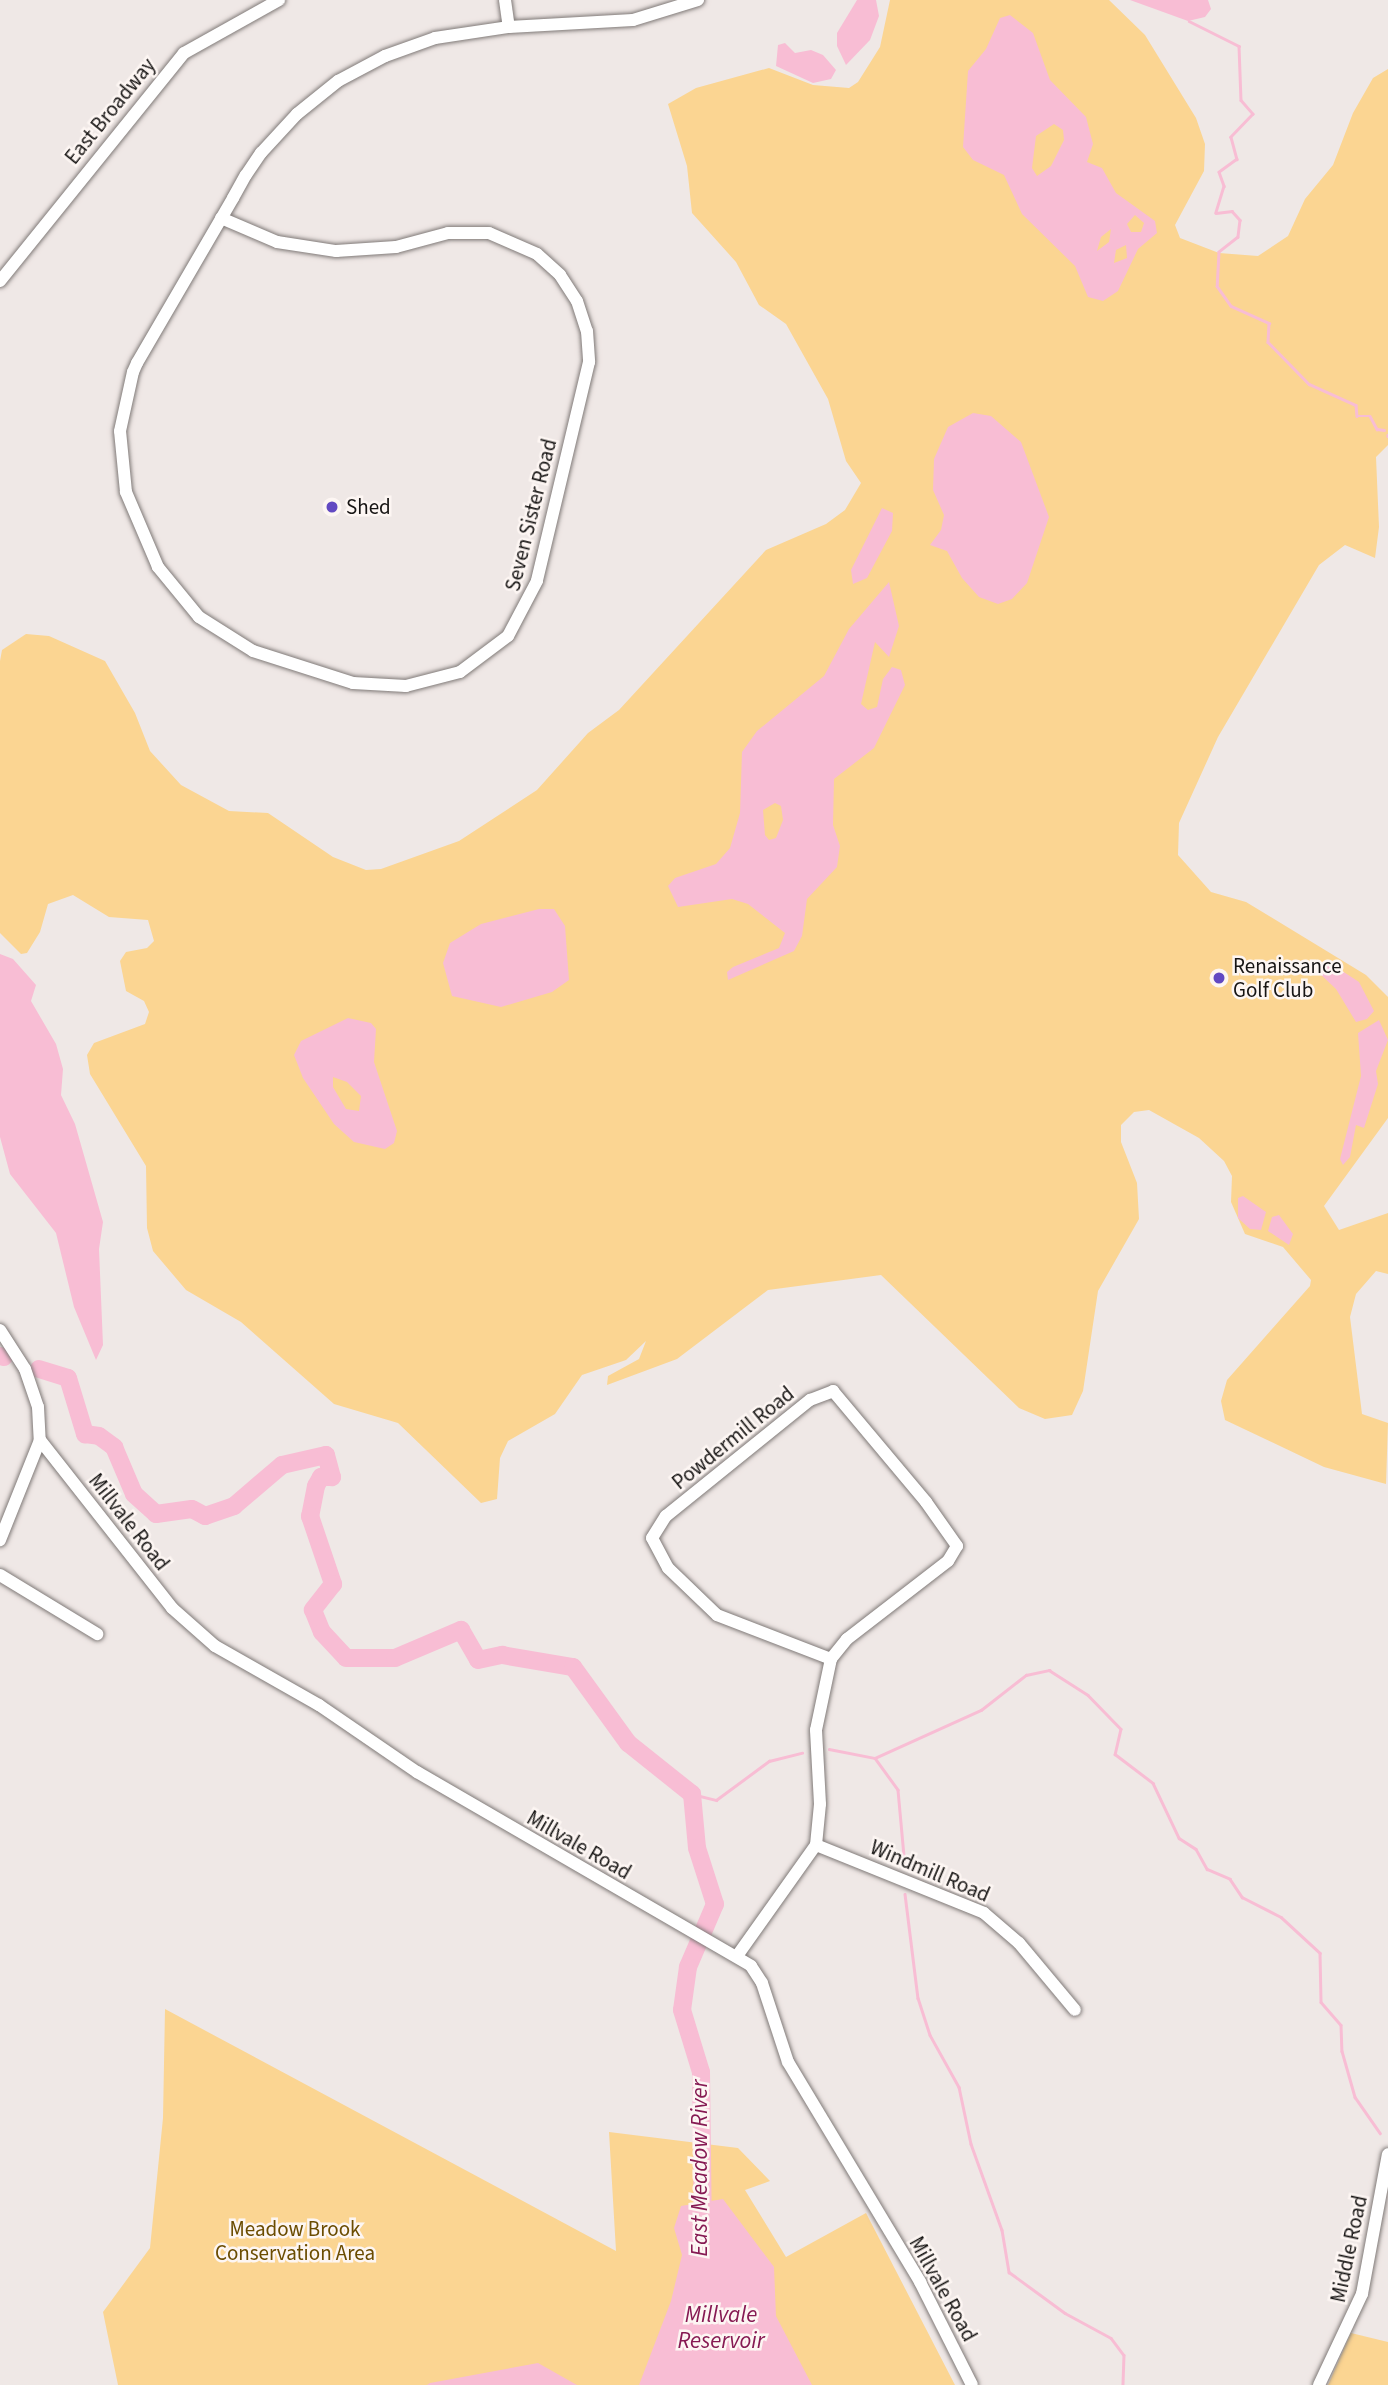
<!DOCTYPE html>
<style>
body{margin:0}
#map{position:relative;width:1388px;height:2385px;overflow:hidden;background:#efe8e6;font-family:"Source Sans 3",sans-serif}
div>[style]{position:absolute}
.green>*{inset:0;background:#fbd592}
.water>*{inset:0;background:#f8bdd4}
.stream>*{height:2.5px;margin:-1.25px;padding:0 1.25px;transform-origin:1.25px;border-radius:1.25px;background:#f8bdd4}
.river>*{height:18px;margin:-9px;padding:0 9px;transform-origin:9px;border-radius:9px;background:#f8bdd4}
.roads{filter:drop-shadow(0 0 2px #807a78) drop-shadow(0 0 2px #807a78)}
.minor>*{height:12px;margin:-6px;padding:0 6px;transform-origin:6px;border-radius:6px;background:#fff}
.dots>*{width:19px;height:19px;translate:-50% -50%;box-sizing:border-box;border:4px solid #fdf6f3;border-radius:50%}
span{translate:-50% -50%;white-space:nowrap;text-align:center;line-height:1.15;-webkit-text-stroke:5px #fdf6f3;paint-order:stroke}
.street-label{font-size:21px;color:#171514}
.poi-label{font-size:21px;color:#171514}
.left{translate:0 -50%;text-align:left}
.park-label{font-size:21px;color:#6b4c00}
.water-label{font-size:23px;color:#861a53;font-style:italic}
</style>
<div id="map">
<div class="green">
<div style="clip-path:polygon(890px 0,1109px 0,1145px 35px,1196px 118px,1205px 144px,1204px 171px,1175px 225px,1180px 238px,1219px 253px,1258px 256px,1288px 236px,1305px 199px,1333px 165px,1353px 113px,1373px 78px,1388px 69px,1388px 445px,1376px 457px,1379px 527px,1375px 558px,1345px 545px,1319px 565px,1218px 737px,1179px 823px,1178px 855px,1211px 892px,1246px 902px,1366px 975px,1388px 997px,1388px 1118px,1324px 1206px,1339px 1230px,1388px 1213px,1388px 1274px,1376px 1271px,1356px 1294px,1350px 1317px,1362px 1414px,1388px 1423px,1386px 1484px,1324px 1467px,1225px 1420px,1221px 1401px,1227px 1380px,1310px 1286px,1311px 1280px,1283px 1247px,1245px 1234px,1231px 1202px,1232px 1176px,1224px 1161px,1199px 1138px,1149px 1110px,1134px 1112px,1121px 1125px,1121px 1142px,1137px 1183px,1139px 1219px,1098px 1291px,1083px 1391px,1072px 1415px,1045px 1419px,1019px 1408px,881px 1275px,768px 1290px,677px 1359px,607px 1385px,608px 1376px,639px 1359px,646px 1341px,626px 1360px,582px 1375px,555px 1414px,508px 1441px,500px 1458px,497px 1499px,481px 1503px,398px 1423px,334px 1404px,241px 1322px,186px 1290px,153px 1251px,147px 1228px,146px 1166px,90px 1074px,87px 1055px,94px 1043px,145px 1024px,149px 1012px,144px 1001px,126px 991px,120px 961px,126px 952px,147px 948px,154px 941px,148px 920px,109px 917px,73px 895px,48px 904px,40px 932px,27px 953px,21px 954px,0 933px,0 661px,2px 650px,26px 634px,49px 636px,105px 661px,135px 713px,150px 751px,181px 785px,229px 811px,268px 813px,333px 857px,366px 870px,381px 869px,459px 841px,537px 790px,588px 733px,619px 710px,766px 550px,826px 524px,845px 510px,861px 483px,846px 461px,828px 399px,786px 324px,759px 305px,736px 262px,692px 213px,687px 166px,668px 104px,696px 88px,769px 68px,813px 85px,849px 88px,858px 82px,880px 47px)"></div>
<div style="clip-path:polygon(165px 2009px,616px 2251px,609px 2132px,738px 2148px,770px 2181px,745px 2190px,786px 2257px,866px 2213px,955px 2385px,118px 2385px,103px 2312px,150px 2248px,163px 2118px)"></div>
<div style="clip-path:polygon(1351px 2333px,1388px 2342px,1388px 2385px,1328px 2385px)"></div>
</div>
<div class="water">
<div style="clip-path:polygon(857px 0,876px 0,879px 16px,870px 40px,846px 65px,837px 46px,837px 33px)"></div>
<div style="clip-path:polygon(1130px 0,1208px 0,1211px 9px,1205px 17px,1188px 21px)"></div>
<div style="clip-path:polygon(evenodd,1010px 15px,1033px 33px,1050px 80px,1086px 117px,1093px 144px,1087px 162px,1102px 168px,1116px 193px,1155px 221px,1157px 233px,1138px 249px,1118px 291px,1103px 301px,1088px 297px,1075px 266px,1022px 214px,1004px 175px,973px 160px,963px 147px,968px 71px,986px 49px,1000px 18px,1010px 15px,1054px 124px,1063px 130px,1064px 140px,1051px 166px,1037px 176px,1032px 168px,1036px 136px,1054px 124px,1010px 15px,1135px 215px,1144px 223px,1141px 232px,1131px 232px,1127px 224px,1135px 215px,1010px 15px,1111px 229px,1109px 242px,1097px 251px,1101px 237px,1111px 229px,1010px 15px,1126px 245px,1127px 258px,1114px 263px,1116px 250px,1126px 245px)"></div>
<div style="clip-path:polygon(785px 43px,795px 53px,811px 50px,823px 55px,836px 70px,831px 79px,813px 83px,776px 66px,778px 45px)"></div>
<div style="clip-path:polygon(973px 413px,991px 416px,1021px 442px,1049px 517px,1027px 583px,1012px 599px,998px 604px,979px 597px,962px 578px,947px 551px,930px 545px,941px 530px,944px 515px,933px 490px,934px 459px,948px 427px)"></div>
<div style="clip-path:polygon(882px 508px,893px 513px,892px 531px,867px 578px,853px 584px,851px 570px)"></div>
<div style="clip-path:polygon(evenodd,889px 582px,899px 626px,889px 657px,875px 642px,861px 704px,868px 710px,877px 707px,883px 679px,892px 667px,901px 670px,905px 685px,874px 748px,834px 779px,833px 825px,840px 846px,837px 867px,807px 899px,802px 936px,794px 951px,728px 980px,727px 972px,733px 967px,779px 948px,785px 933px,748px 904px,732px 899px,678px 907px,668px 886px,675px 878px,716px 864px,730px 848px,740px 813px,742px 752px,757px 731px,824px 676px,849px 629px,889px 582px,775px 803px,781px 806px,783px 820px,776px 838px,769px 840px,765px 835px,763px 810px,775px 803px)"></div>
<div style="clip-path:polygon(539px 909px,554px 909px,565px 926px,569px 980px,552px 992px,501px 1007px,452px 996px,443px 963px,450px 943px,481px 924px)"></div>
<div style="clip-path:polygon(0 954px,13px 959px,36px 985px,31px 1001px,56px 1044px,63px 1069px,61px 1095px,75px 1124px,103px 1222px,99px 1249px,103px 1345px,96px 1360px,74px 1307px,56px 1233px,10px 1174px,0 1137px)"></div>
<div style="clip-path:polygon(1330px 963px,1359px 982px,1374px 1011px,1367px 1019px,1356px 1022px,1336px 989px,1318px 972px,1319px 966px)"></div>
<div style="clip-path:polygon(evenodd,348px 1018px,371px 1023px,376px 1029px,374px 1062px,397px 1131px,394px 1143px,385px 1149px,354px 1142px,334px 1124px,303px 1078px,294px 1055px,301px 1041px,348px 1018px,333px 1077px,347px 1082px,361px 1096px,359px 1111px,346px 1109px,333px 1087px,333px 1077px)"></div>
<div style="clip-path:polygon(1379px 1020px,1388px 1040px,1376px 1071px,1378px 1084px,1364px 1128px,1356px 1125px,1350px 1157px,1343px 1165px,1340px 1159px,1361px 1076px,1358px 1033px)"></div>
<div style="clip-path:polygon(1243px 1196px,1266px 1212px,1261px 1230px,1250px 1229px,1238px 1218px,1238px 1198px)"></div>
<div style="clip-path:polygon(1279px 1215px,1293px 1234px,1289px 1245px,1268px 1231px,1272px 1217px)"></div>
<div style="clip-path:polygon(723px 2199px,774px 2267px,776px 2316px,812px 2385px,639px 2385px,671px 2301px,682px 2255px,674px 2228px,681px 2206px)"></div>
<div style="clip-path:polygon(538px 2363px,577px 2385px,427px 2385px,430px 2383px)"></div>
</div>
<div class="stream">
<div style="left:1189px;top:21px;width:56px;rotate:26.6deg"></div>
<div style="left:1239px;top:46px;width:54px;rotate:87.9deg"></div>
<div style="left:1241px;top:100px;width:18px;rotate:49deg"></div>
<div style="left:1253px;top:114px;width:32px;rotate:134deg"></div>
<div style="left:1231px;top:137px;width:23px;rotate:75deg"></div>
<div style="left:1237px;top:159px;width:22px;rotate:144deg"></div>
<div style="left:1219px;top:172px;width:15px;rotate:70deg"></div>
<div style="left:1224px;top:186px;width:28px;rotate:107deg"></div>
<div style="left:1216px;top:213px;width:16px;rotate:-7deg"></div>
<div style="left:1232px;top:211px;width:12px;rotate:48deg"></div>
<div style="left:1240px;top:220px;width:17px;rotate:97deg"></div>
<div style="left:1238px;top:237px;width:24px;rotate:142deg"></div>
<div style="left:1219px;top:252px;width:34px;rotate:93deg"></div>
<div style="left:1217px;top:286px;width:24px;rotate:55deg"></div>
<div style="left:1231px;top:306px;width:42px;rotate:24.1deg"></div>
<div style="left:1269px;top:323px;width:19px;rotate:93deg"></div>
<div style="left:1268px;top:342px;width:59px;rotate:45.7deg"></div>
<div style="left:1309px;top:384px;width:51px;rotate:24.1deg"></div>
<div style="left:1356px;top:405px;width:11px;rotate:85deg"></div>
<div style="left:1357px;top:416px;width:13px"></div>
<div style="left:1370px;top:416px;width:15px;rotate:62deg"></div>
<div style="left:1377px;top:429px;width:7px;rotate:8deg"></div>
<div style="left:1388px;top:435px;width:1px;rotate:90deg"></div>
<div style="left:829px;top:1749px;width:47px;rotate:11.1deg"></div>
<div style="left:875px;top:1758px;width:116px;rotate:-24.4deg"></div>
<div style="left:981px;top:1710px;width:57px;rotate:-37.9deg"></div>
<div style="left:1026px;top:1675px;width:24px;rotate:-12deg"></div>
<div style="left:1049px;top:1670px;width:46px;rotate:32.7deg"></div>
<div style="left:1088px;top:1695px;width:47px;rotate:45.9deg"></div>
<div style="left:1121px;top:1729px;width:26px;rotate:103deg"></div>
<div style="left:1115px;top:1754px;width:48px;rotate:37.3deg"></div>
<div style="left:1153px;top:1783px;width:61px;rotate:64.7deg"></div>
<div style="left:1179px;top:1838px;width:20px;rotate:33deg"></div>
<div style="left:1196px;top:1849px;width:23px;rotate:61deg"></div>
<div style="left:1207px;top:1869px;width:25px;rotate:23deg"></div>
<div style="left:1230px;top:1879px;width:22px;rotate:56deg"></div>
<div style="left:1242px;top:1897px;width:44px;rotate:27.1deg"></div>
<div style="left:1281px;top:1917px;width:53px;rotate:42.7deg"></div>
<div style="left:1320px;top:1953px;width:49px;rotate:88.8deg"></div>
<div style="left:1321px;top:2002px;width:30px;rotate:49deg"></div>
<div style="left:1341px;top:2025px;width:26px;rotate:88deg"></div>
<div style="left:1342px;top:2051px;width:48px;rotate:74.2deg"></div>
<div style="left:1355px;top:2097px;width:44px;rotate:55.2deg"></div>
<div style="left:875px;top:1758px;width:39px;rotate:54deg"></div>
<div style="left:898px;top:1790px;width:77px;rotate:84.8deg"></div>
<div style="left:692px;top:1794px;width:25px;rotate:14deg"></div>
<div style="left:716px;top:1800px;width:66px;rotate:-36.3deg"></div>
<div style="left:769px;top:1761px;width:34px;rotate:-14deg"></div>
<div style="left:905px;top:1894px;width:105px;rotate:82.9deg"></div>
<div style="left:918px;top:1998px;width:39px;rotate:72deg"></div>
<div style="left:930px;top:2035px;width:60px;rotate:60.9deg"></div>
<div style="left:959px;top:2087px;width:58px;rotate:78.1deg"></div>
<div style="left:971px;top:2144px;width:91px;rotate:70.2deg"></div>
<div style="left:1002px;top:2230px;width:43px;rotate:80.5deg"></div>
<div style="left:1009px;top:2272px;width:69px;rotate:36.2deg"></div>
<div style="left:1065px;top:2313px;width:52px;rotate:28.5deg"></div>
<div style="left:1111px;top:2338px;width:21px;rotate:53deg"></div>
<div style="left:1124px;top:2355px;width:30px;rotate:92deg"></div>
</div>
<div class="river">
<div style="left:0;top:1356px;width:4px;rotate:14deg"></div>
<div style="left:39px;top:1369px;width:30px;rotate:17deg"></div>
<div style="left:68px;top:1378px;width:59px;rotate:73.1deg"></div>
<div style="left:85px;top:1434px;width:14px;rotate:8deg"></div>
<div style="left:99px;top:1436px;width:19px;rotate:36deg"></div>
<div style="left:114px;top:1447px;width:51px;rotate:66.9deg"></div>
<div style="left:134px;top:1494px;width:30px;rotate:42deg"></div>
<div style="left:156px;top:1514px;width:36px;rotate:-8deg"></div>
<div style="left:192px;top:1509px;width:15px;rotate:28deg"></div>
<div style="left:205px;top:1516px;width:31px;rotate:-19deg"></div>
<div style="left:234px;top:1506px;width:63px;rotate:-40.5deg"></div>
<div style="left:282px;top:1465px;width:45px;rotate:-12.8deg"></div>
<div style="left:326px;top:1455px;width:23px;rotate:75deg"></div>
<div style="left:332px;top:1477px;width:11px;rotate:180deg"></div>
<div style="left:321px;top:1477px;width:10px;rotate:119deg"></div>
<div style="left:316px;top:1486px;width:31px;rotate:101deg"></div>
<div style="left:310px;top:1516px;width:72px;rotate:71.3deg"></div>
<div style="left:333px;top:1584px;width:33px;rotate:128deg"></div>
<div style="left:313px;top:1610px;width:24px;rotate:68deg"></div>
<div style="left:322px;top:1632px;width:35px;rotate:47deg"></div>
<div style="left:346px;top:1658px;width:49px"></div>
<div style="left:395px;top:1658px;width:72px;rotate:-23deg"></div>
<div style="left:461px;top:1630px;width:34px;rotate:60deg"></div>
<div style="left:478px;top:1660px;width:25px;rotate:-12deg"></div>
<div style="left:502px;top:1655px;width:72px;rotate:9.6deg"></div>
<div style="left:573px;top:1667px;width:94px;rotate:54.1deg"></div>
<div style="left:628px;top:1743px;width:82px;rotate:38.6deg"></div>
<div style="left:692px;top:1794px;width:54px;rotate:84.7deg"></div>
<div style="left:697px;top:1848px;width:59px;rotate:72.2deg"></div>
<div style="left:715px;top:1904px;width:69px;rotate:113.2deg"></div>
<div style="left:688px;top:1967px;width:43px;rotate:97.9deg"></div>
<div style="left:682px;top:2010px;width:65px;rotate:73deg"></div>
<div style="left:701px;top:2072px;width:153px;rotate:89.3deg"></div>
</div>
<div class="roads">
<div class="minor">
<div style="left:505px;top:0;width:27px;rotate:82deg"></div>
<div style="left:221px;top:218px;width:61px;rotate:23.2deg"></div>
<div style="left:277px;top:242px;width:60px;rotate:8.7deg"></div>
<div style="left:336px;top:251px;width:60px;rotate:-3.8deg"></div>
<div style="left:396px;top:247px;width:54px;rotate:-15.1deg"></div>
<div style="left:448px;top:233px;width:41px"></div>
<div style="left:489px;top:233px;width:52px;rotate:23.6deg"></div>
<div style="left:537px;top:254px;width:31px;rotate:42deg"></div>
<div style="left:560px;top:275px;width:31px;rotate:57deg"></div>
<div style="left:577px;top:301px;width:32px;rotate:72deg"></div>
<div style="left:587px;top:331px;width:31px;rotate:86deg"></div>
<div style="left:589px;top:362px;width:225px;rotate:103.4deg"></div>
<div style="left:537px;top:581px;width:62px;rotate:117.8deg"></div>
<div style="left:508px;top:636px;width:60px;rotate:143.1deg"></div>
<div style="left:460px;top:672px;width:56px;rotate:165.5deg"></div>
<div style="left:406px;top:686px;width:53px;rotate:-176.8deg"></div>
<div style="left:353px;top:683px;width:105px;rotate:-162.3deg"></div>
<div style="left:253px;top:651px;width:64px;rotate:-147.8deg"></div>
<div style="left:199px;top:617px;width:65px;rotate:-129.4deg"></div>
<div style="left:158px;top:567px;width:82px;rotate:-113.1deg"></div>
<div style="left:126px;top:492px;width:61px;rotate:-95.6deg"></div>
<div style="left:120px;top:431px;width:60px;rotate:-77.6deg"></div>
<div style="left:133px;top:372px;width:10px;rotate:-66deg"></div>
<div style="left:137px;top:363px;width:191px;rotate:-59.8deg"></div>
<div style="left:233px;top:198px;width:26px;rotate:-61deg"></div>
<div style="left:246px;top:175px;width:27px;rotate:-56deg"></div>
<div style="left:261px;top:153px;width:53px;rotate:-47.3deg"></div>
<div style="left:297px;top:114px;width:53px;rotate:-38.8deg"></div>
<div style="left:338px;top:81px;width:53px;rotate:-28deg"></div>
<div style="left:385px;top:56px;width:53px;rotate:-19.8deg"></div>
<div style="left:435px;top:38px;width:75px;rotate:-8.5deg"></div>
<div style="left:509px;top:27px;width:124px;rotate:-3.2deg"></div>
<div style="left:633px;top:20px;width:68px;rotate:-17.1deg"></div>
<div style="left:0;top:281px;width:293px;rotate:-51.1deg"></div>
<div style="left:184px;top:53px;width:109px;rotate:-29.2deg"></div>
<div style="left:0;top:1330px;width:46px;rotate:57.3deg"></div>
<div style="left:25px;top:1369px;width:40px;rotate:71.1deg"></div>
<div style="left:38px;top:1407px;width:33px;rotate:87deg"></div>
<div style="left:40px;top:1440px;width:108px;rotate:111.8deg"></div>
<div style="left:40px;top:1440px;width:214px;rotate:51.8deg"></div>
<div style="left:172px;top:1608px;width:57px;rotate:41.5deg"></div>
<div style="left:215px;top:1646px;width:120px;rotate:29.6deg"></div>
<div style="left:319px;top:1705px;width:119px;rotate:34.4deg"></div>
<div style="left:417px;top:1772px;width:386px;rotate:30.1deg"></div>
<div style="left:751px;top:1966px;width:20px;rotate:57deg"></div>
<div style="left:762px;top:1983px;width:83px;rotate:71.8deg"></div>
<div style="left:788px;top:2062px;width:257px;rotate:59deg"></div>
<div style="left:920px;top:2282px;width:115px;rotate:63.2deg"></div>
<div style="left:0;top:1575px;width:114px;rotate:31.3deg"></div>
<div style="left:816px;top:1845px;width:181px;rotate:22deg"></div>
<div style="left:984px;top:1913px;width:46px;rotate:40.6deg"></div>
<div style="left:1019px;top:1943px;width:87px;rotate:50.1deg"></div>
<div style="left:737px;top:1956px;width:136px;rotate:-54.6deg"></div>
<div style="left:816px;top:1845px;width:41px;rotate:-84.4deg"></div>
<div style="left:820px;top:1804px;width:74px;rotate:-93.1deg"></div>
<div style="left:816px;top:1730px;width:73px;rotate:-78.1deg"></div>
<div style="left:831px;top:1659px;width:122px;rotate:-158.9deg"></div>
<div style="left:717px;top:1615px;width:68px;rotate:-136.2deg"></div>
<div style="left:668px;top:1568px;width:34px;rotate:-118deg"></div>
<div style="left:652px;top:1538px;width:26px;rotate:-58deg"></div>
<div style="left:666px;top:1516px;width:185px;rotate:-38.9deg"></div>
<div style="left:810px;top:1400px;width:25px;rotate:-21deg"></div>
<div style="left:833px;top:1391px;width:145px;rotate:50deg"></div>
<div style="left:926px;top:1502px;width:54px;rotate:54.8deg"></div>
<div style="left:957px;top:1546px;width:17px;rotate:121deg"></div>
<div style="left:948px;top:1561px;width:128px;rotate:142.3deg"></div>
<div style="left:847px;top:1639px;width:26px;rotate:129deg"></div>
<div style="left:1319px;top:2385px;width:101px;rotate:-64.7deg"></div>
<div style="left:1362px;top:2294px;width:142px;rotate:-79.5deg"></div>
</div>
</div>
<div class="dots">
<div style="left:332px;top:507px;background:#6249c2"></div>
<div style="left:1219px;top:978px;background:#6249c2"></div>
</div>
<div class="street-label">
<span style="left:110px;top:111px;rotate:-51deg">East Broadway</span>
<span style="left:531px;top:515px;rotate:-76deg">Seven Sister Road</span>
<span style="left:733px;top:1438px;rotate:-39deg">Powdermill Road</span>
<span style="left:129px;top:1522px;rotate:52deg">Millvale Road</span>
<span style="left:579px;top:1845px;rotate:30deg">Millvale Road</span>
<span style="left:930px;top:1871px;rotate:23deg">Windmill Road</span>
<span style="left:1349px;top:2249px;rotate:-78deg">Middle Road</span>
<span style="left:943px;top:2289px;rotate:61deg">Millvale Road</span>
</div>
<div class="poi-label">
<span class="left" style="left:346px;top:507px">Shed</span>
<span class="left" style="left:1233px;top:978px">Renaissance<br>Golf Club</span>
</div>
<div class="park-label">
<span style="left:295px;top:2241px">Meadow Brook<br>Conservation Area</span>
</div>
<div class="water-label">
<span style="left:700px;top:2168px;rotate:-90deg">East Meadow River</span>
<span style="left:721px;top:2328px">Millvale<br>Reservoir</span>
</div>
</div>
